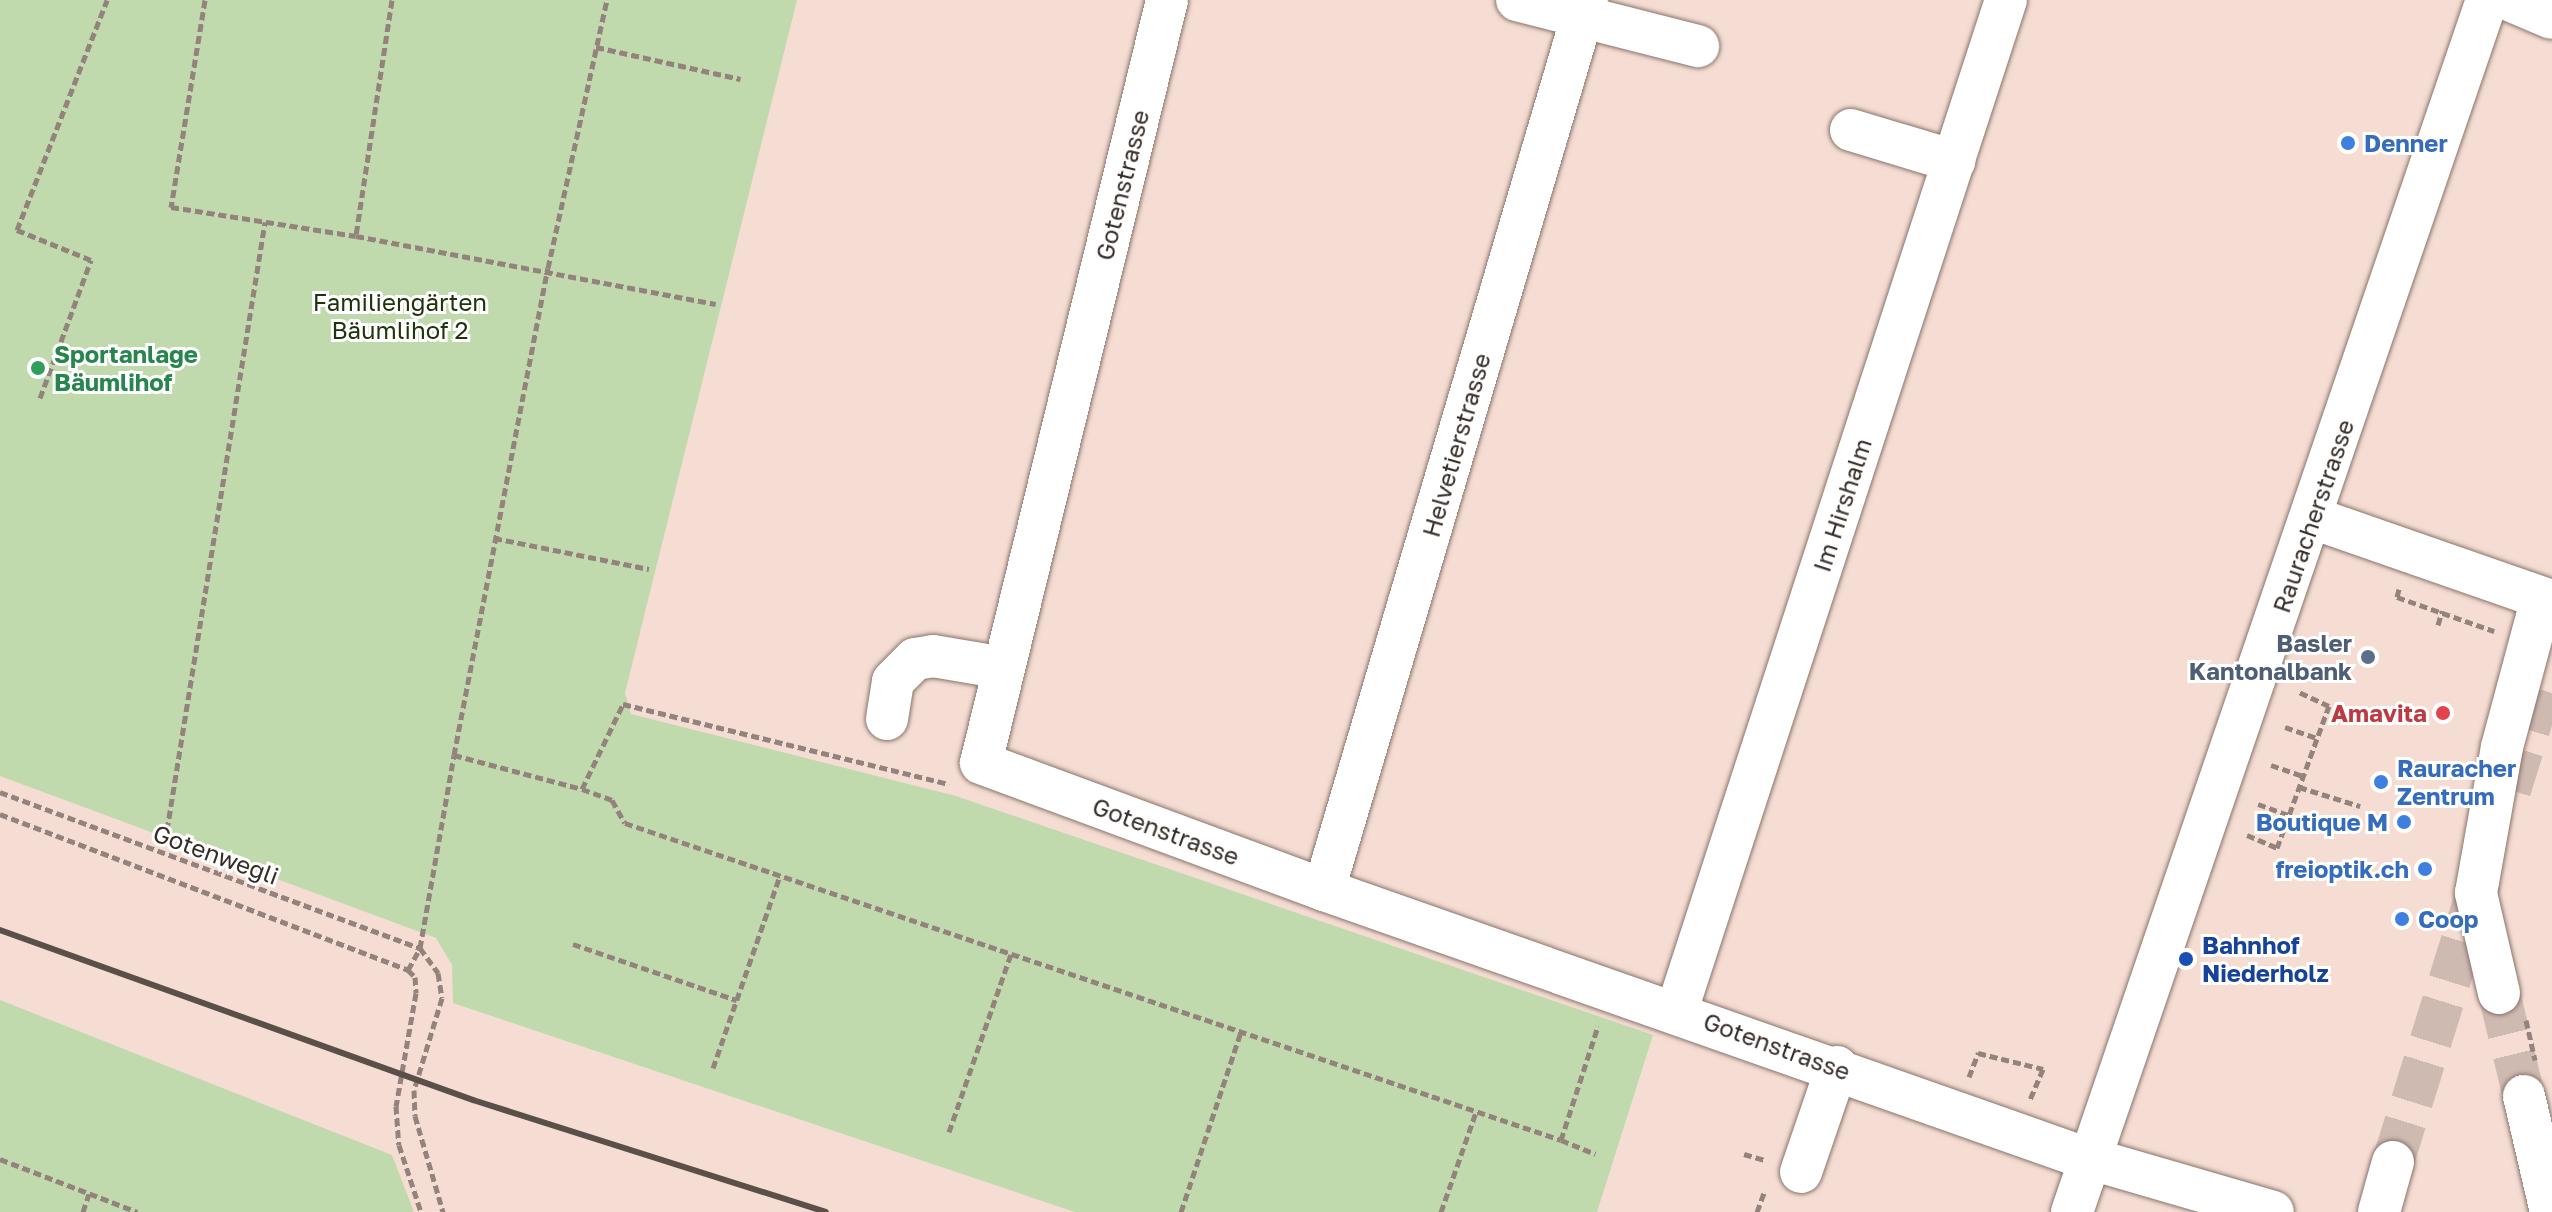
<!DOCTYPE html>
<meta charset="utf-8">
<style>
body{margin:0}
#map{position:relative;width:2552px;height:1212px;overflow:hidden;background:#f5ddd3;font-family:"Golos Text",sans-serif}
div>[style]{position:absolute}
.green>*{inset:0;background:#c0daad}
.minor-tunnel>*{height:42px;margin-top:-21px;transform-origin:0;background:repeating-linear-gradient(90deg,#cfbab1 0 42px,transparent 0 63px)}
.path>*{height:5px;margin-top:-2.5px;transform-origin:0;background:repeating-linear-gradient(90deg,#93837c 0 8px,transparent 0 12px)}
.roads{filter:drop-shadow(0 0 2px #89746b) drop-shadow(0 0 2px #89746b)}
.minor>*{height:42px;margin:-21px;padding:0 21px;transform-origin:21px;border-radius:21px;background:#fff}
.major>*{height:44px;margin:-22px;padding:0 22px;transform-origin:22px;border-radius:22px;background:#fff}
.rail>*{height:6px;margin:-3px;padding:0 3px;transform-origin:3px;border-radius:3px;background:#5b4f4a}
.dots>*{width:22px;height:22px;translate:-50% -50%;box-sizing:border-box;border:4px solid #fff;border-radius:50%}
span{translate:-50% -50%;white-space:nowrap;text-align:center;line-height:1.15;-webkit-text-stroke:6px #fff;paint-order:stroke}
.shop-label{font-size:24px;color:#366cbe;font-weight:700}
.left{translate:0 -50%;text-align:left}
.right{translate:-100% -50%;text-align:right}
.street-label{font-size:24px;color:#362d29}
.park-label{font-size:24px;color:#20340b}
.leisure-label{font-size:24px;color:#27864d;font-weight:700}
.service-label{font-size:24px;color:#4e5e75;font-weight:700}
.health-label{font-size:24px;color:#be3a42;font-weight:700}
.transit-label{font-size:24px;color:#164399;font-weight:700}
</style>
<div id="map">
<div class="green">
<div style="clip-path:polygon(0 0,797px 0,625px 693px,631px 714px,956px 796px,1653px 1035px,1597px 1212px,1075px 1212px,453px 1003px,452px 965px,436px 938px,0 776px)"></div>
<div style="clip-path:polygon(0 1000px,392px 1155px,414px 1212px,0 1212px)"></div>
</div>
<div class="minor-tunnel">
<div style="left:2510px;top:790px;width:125px;rotate:-72.7deg"></div>
<div style="left:2499px;top:993px;width:106px;rotate:76.4deg"></div>
<div style="left:2393px;top:1162px;width:295px;rotate:-72.7deg"></div>
</div>
<div class="path">
<div style="left:205px;top:0;width:210px;rotate:99.3deg"></div>
<div style="left:171px;top:207px;width:187px;rotate:8.9deg"></div>
<div style="left:392px;top:0;width:239px;rotate:98.7deg"></div>
<div style="left:356px;top:236px;width:366px;rotate:10.7deg"></div>
<div style="left:596px;top:47px;width:148px;rotate:12.5deg"></div>
<div style="left:40px;top:398px;width:147px;rotate:-69.7deg"></div>
<div style="left:91px;top:260px;width:80px;rotate:-157.9deg"></div>
<div style="left:17px;top:230px;width:247px;rotate:-68.6deg"></div>
<div style="left:494px;top:538px;width:158px;rotate:11.3deg"></div>
<div style="left:2399px;top:589px;width:8px;rotate:104deg"></div>
<div style="left:2397px;top:597px;width:103px;rotate:19.3deg"></div>
<div style="left:2438px;top:625px;width:15px;rotate:-74deg"></div>
<div style="left:2285px;top:727px;width:34px;rotate:19deg"></div>
<div style="left:454px;top:755px;width:496px;rotate:-79.1deg"></div>
<div style="left:548px;top:268px;width:274px;rotate:-77.6deg"></div>
<div style="left:2271px;top:765px;width:34px;rotate:19deg"></div>
<div style="left:2299px;top:787px;width:64px;rotate:17.3deg"></div>
<div style="left:582px;top:789px;width:32px;rotate:20deg"></div>
<div style="left:612px;top:800px;width:26px;rotate:61deg"></div>
<div style="left:625px;top:823px;width:988px;rotate:18.71deg"></div>
<div style="left:1561px;top:1140px;width:120px;rotate:-72deg"></div>
<div style="left:0;top:792px;width:448px;rotate:20.4deg"></div>
<div style="left:420px;top:948px;width:31px;rotate:54deg"></div>
<div style="left:438px;top:973px;width:25px;rotate:81deg"></div>
<div style="left:442px;top:998px;width:96px;rotate:106.9deg"></div>
<div style="left:414px;top:1090px;width:26px;rotate:88deg"></div>
<div style="left:415px;top:1116px;width:100px;rotate:73.7deg"></div>
<div style="left:2258px;top:804px;width:33px;rotate:20deg"></div>
<div style="left:0;top:814px;width:437px;rotate:20.9deg"></div>
<div style="left:408px;top:970px;width:10px;rotate:45deg"></div>
<div style="left:415px;top:977px;width:16px;rotate:86deg"></div>
<div style="left:416px;top:993px;width:115px;rotate:100deg"></div>
<div style="left:396px;top:1106px;width:39px;rotate:86deg"></div>
<div style="left:399px;top:1145px;width:71px;rotate:71.8deg"></div>
<div style="left:167px;top:830px;width:616px;rotate:-80.84deg"></div>
<div style="left:2247px;top:835px;width:33px;rotate:23deg"></div>
<div style="left:2277px;top:848px;width:151px;rotate:-69.9deg"></div>
<div style="left:2329px;top:706px;width:35px;rotate:-155deg"></div>
<div style="left:573px;top:944px;width:173px;rotate:18.9deg"></div>
<div style="left:408px;top:970px;width:25px;rotate:-61deg"></div>
<div style="left:420px;top:948px;width:196px;rotate:-80deg"></div>
<div style="left:454px;top:755px;width:132px;rotate:14.9deg"></div>
<div style="left:582px;top:789px;width:94px;rotate:-64.2deg"></div>
<div style="left:623px;top:704px;width:336px;rotate:13.8deg"></div>
<div style="left:2526px;top:1020px;width:41px;rotate:77.3deg"></div>
<div style="left:713px;top:1068px;width:203px;rotate:-70.8deg"></div>
<div style="left:1969px;top:1077px;width:26px;rotate:-69deg"></div>
<div style="left:1978px;top:1053px;width:67px;rotate:13.8deg"></div>
<div style="left:2043px;top:1069px;width:33px;rotate:113deg"></div>
<div style="left:949px;top:1132px;width:188px;rotate:-70.8deg"></div>
<div style="left:1561px;top:1140px;width:37px;rotate:22deg"></div>
<div style="left:1744px;top:1154px;width:22px;rotate:16deg"></div>
<div style="left:0;top:1159px;width:147px;rotate:21.1deg"></div>
<div style="left:83px;top:1212px;width:19px;rotate:-72deg"></div>
<div style="left:1181px;top:1212px;width:190px;rotate:-71.6deg"></div>
<div style="left:1441px;top:1212px;width:106px;rotate:-70.7deg"></div>
<div style="left:1757px;top:1212px;width:23px;rotate:-70deg"></div>
</div>
<div class="roads">
<div class="minor">
<div style="left:1167px;top:0;width:785px;rotate:103.7deg"></div>
<div style="left:981px;top:763px;width:366px;rotate:20.3deg"></div>
<div style="left:1324px;top:890px;width:795px;rotate:19.39deg"></div>
<div style="left:2074px;top:1154px;width:207px;rotate:16.2deg"></div>
<div style="left:1517px;top:0;width:187px;rotate:14.3deg"></div>
<div style="left:1851px;top:130px;width:108px;rotate:16.8deg"></div>
<div style="left:2313px;top:518px;width:253px;rotate:19.2deg"></div>
<div style="left:887px;top:719px;width:38px;rotate:-81deg"></div>
<div style="left:893px;top:681px;width:31px;rotate:-45deg"></div>
<div style="left:915px;top:659px;width:18px;rotate:-9deg"></div>
<div style="left:933px;top:656px;width:72px;rotate:9.6deg"></div>
<div style="left:1324px;top:890px;width:928px;rotate:-73.54deg"></div>
<div style="left:2499px;top:993px;width:103px;rotate:-103deg"></div>
<div style="left:2476px;top:893px;width:148px;rotate:-79.9deg"></div>
<div style="left:2502px;top:747px;width:154px;rotate:-75deg"></div>
<div style="left:1677px;top:1010px;width:1062px;rotate:-71.96deg"></div>
<div style="left:2524px;top:1096px;width:119px;rotate:76.9deg"></div>
<div style="left:1801px;top:1172px;width:111px;rotate:-71.1deg"></div>
<div style="left:2072px;top:1212px;width:1281px;rotate:-71.1deg"></div>
<div style="left:2379px;top:1212px;width:52px;rotate:-74.4deg"></div>
</div>
<div class="major">
<div style="left:2512px;top:0;width:43px;rotate:23deg"></div>
</div>
</div>
<div class="rail">
<div style="left:0;top:930px;width:503px;rotate:19.77deg"></div>
<div style="left:473px;top:1100px;width:370px;rotate:17.6deg"></div>
</div>
<div class="dots">
<div style="left:2348px;top:143px;background:#3f7fe0"></div>
<div style="left:38px;top:368px;background:#2e9e5b"></div>
<div style="left:2368px;top:657px;background:#5c6f8a"></div>
<div style="left:2443px;top:713px;background:#e0444e"></div>
<div style="left:2381px;top:782px;background:#3f7fe0"></div>
<div style="left:2404px;top:822px;background:#3f7fe0"></div>
<div style="left:2425px;top:869px;background:#3f7fe0"></div>
<div style="left:2402px;top:919px;background:#3f7fe0"></div>
<div style="left:2186px;top:959px;background:#1a4fb4"></div>
</div>
<div class="shop-label">
<span class="left" style="left:2364px;top:143px">Denner</span>
<span class="left" style="left:2397px;top:782px">Rauracher<br>Zentrum</span>
<span class="right" style="left:2388px;top:822px">Boutique M</span>
<span class="right" style="left:2409px;top:869px">freioptik.ch</span>
<span class="left" style="left:2418px;top:919px">Coop</span>
</div>
<div class="street-label">
<span style="left:1122px;top:185px;rotate:-76deg">Gotenstrasse</span>
<span style="left:1456px;top:445px;rotate:-74deg">Helvetierstrasse</span>
<span style="left:1842px;top:505px;rotate:-72deg">Im Hirshalm</span>
<span style="left:2313px;top:516px;rotate:-71deg">Rauracherstrasse</span>
<span style="left:1166px;top:831px;rotate:20deg">Gotenstrasse</span>
<span style="left:216px;top:854px;rotate:20deg">Gotenwegli</span>
<span style="left:1777px;top:1046px;rotate:20deg">Gotenstrasse</span>
</div>
<div class="park-label">
<span style="left:400px;top:316px">Familiengärten<br>Bäumlihof 2</span>
</div>
<div class="leisure-label">
<span class="left" style="left:54px;top:368px">Sportanlage<br>Bäumlihof</span>
</div>
<div class="service-label">
<span class="right" style="left:2352px;top:657px">Basler<br>Kantonalbank</span>
</div>
<div class="health-label">
<span class="right" style="left:2427px;top:713px">Amavita</span>
</div>
<div class="transit-label">
<span class="left" style="left:2202px;top:959px">Bahnhof<br>Niederholz</span>
</div>
</div>
